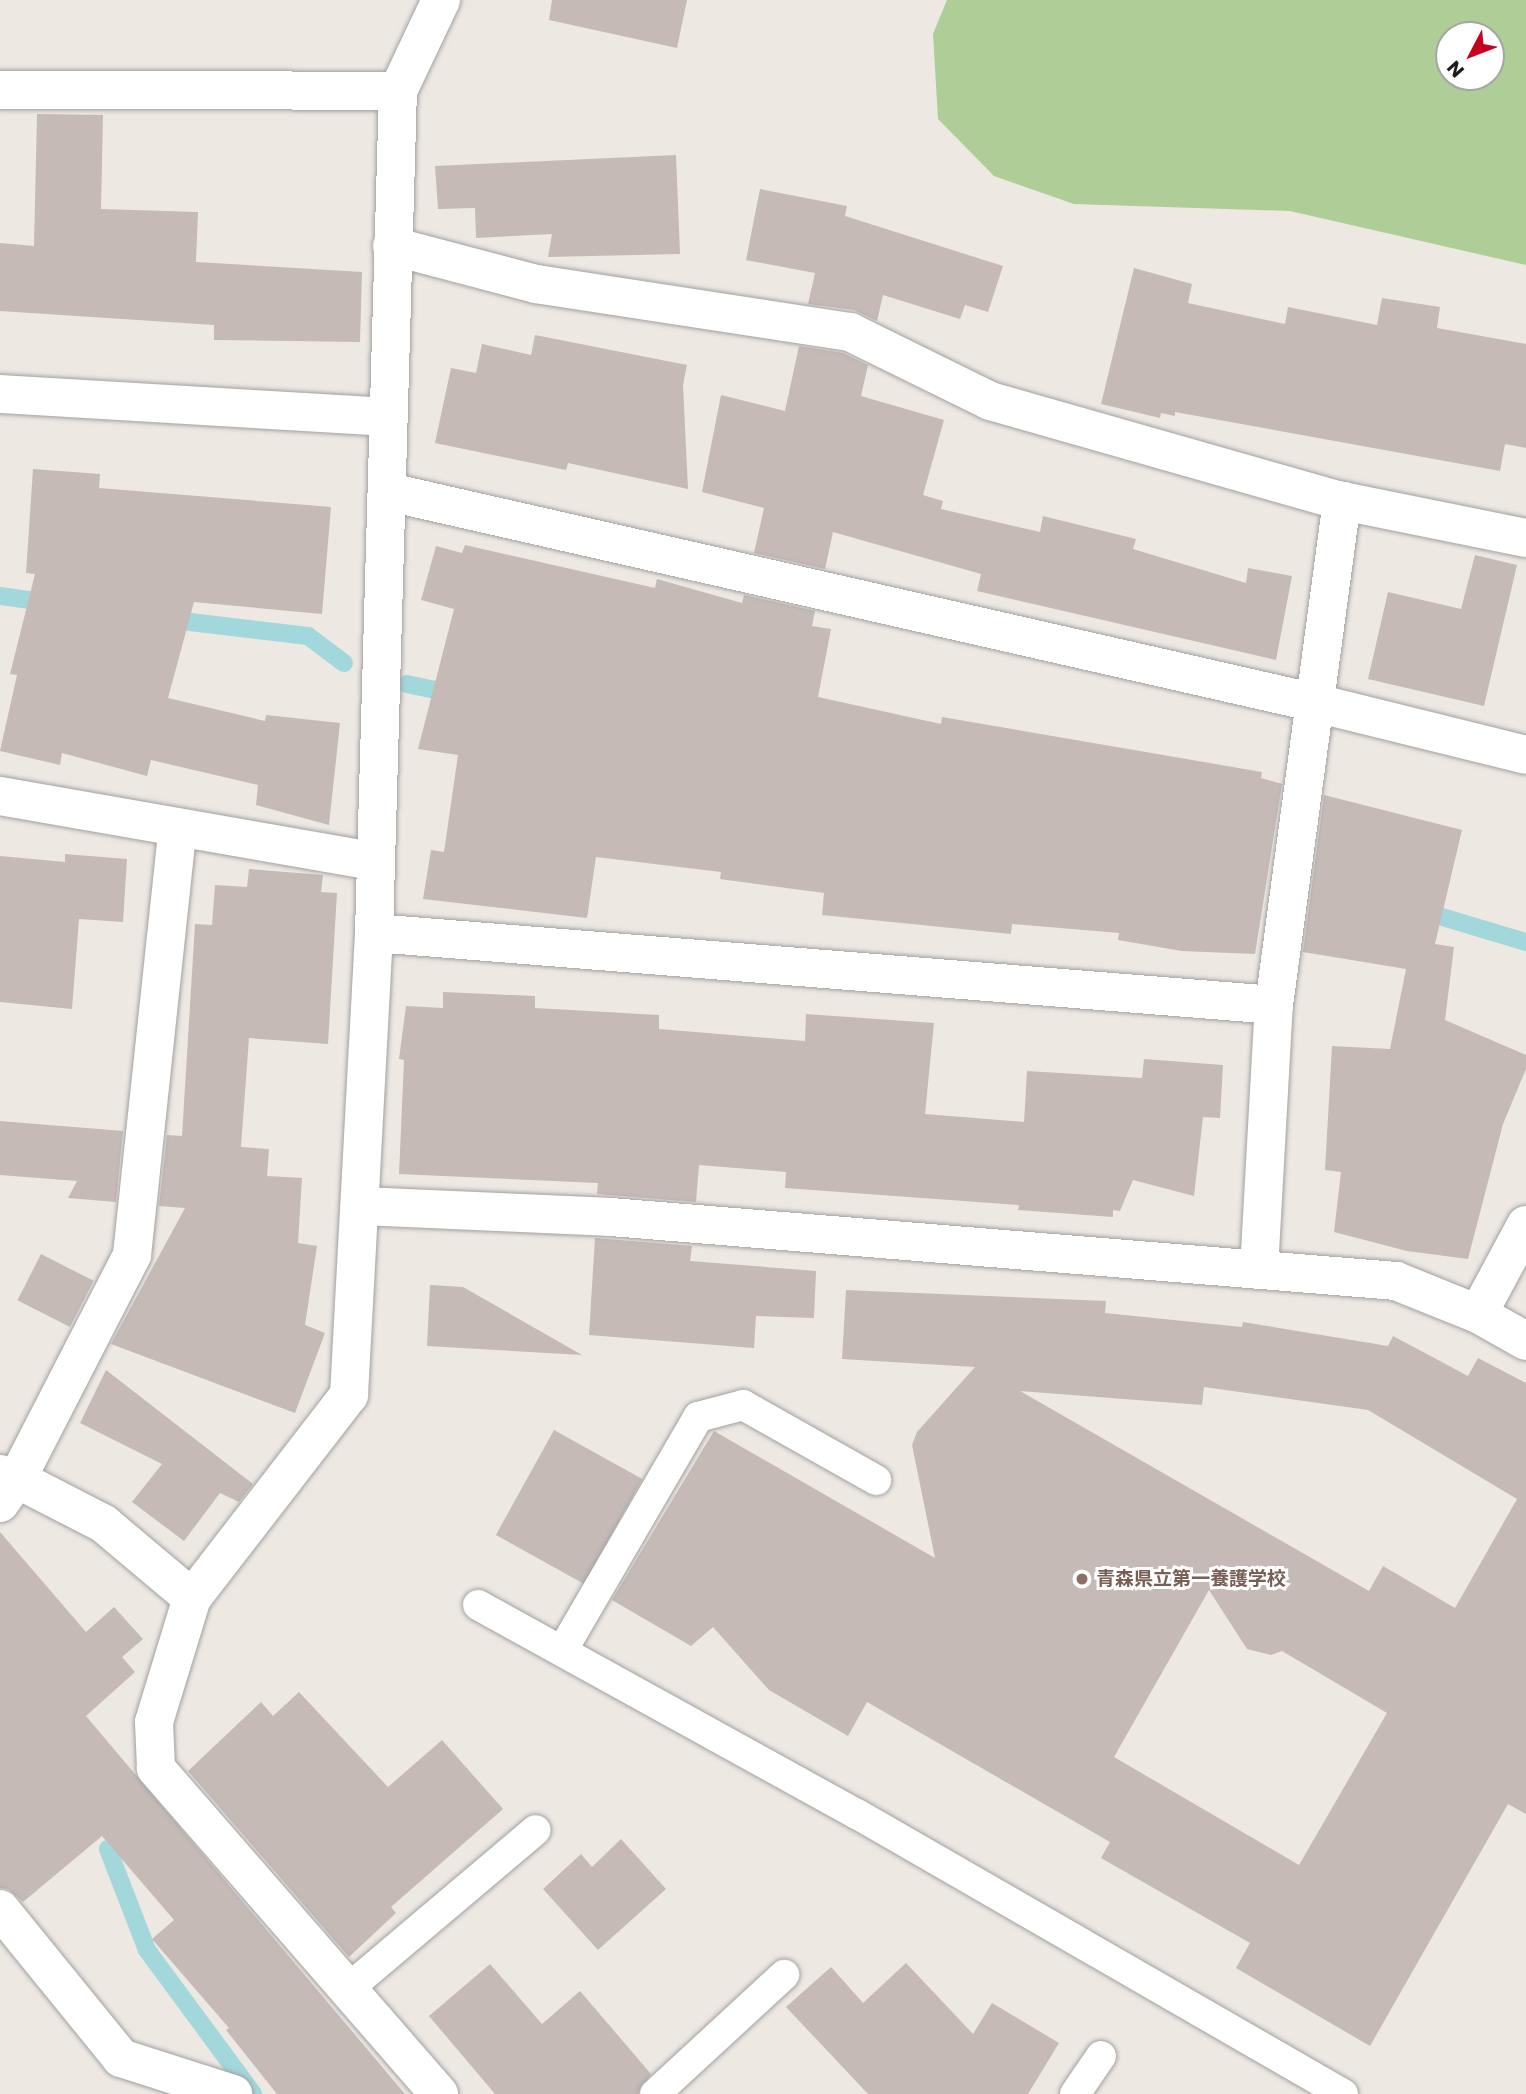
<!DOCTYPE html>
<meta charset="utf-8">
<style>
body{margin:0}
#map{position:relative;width:1526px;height:2094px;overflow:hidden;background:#eee8e2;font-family:Poppins,"Noto Sans JP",sans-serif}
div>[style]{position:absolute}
.forest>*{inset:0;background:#afcd97}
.stream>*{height:18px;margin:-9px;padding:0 9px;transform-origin:9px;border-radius:9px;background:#a2d7dc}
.building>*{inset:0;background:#c5bab6;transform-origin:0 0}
.roads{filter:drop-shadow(0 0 2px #a1a1a1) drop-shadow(0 0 2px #a1a1a1)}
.service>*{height:30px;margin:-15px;padding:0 15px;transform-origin:15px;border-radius:15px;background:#fff}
.minor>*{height:38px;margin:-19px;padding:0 19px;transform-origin:19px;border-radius:19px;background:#fff}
.dots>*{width:19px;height:19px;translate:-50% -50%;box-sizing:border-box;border:4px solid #fff;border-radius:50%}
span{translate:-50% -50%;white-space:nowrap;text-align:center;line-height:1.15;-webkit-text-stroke:6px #fff;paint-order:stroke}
.education-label{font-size:19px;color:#785e54;font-weight:700}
.left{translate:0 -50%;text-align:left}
.north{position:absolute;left:1435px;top:21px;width:70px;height:70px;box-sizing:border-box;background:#fff;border:2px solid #a5a5a5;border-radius:50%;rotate:228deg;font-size:19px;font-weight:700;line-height:28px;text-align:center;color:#1d1d1d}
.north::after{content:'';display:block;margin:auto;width:24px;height:32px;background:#c7021f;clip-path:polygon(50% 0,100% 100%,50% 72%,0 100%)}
</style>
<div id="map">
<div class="forest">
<div style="clip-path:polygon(evenodd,947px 0,1526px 0,1526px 265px,1290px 211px,1074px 204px,994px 176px,938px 119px,933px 34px,947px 0,1449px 35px,1491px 35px,1491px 77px,1449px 77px,1449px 35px)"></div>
</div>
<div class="stream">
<div style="left:0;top:596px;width:50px;rotate:8deg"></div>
<div style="left:165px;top:619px;width:144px;rotate:6.8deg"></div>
<div style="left:308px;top:636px;width:45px;rotate:36.9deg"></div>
<div style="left:407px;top:684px;width:48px;rotate:12deg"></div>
<div style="left:1419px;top:910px;width:112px;rotate:16.7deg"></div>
<div style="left:108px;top:1849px;width:108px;rotate:68.9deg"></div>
<div style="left:147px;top:1950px;width:179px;rotate:53.6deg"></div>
</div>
<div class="building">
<div style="clip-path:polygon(552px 0,687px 0,677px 48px,549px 20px)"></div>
<div style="clip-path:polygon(37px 114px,103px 115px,101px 209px,198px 212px,196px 262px,362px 272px,360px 342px,214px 340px,214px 325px,0 311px,0 243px,34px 246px)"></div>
<div style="clip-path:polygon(676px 155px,680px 254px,548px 257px,552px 234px,476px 238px,475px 208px,438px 209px,435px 166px)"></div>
<div style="clip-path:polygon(760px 189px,847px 206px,845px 216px,1003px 266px,988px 312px,965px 305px,960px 319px,883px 295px,877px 321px,854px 310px,808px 304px,815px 273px,746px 260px)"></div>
<div style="clip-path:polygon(1134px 268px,1192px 284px,1188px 303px,1285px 324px,1288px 307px,1377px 325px,1382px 298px,1440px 307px,1437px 328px,1526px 344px,1526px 448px,1505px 444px,1500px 471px,1175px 412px,1175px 416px,1161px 413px,1160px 418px,1101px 404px)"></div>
<div style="clip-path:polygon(535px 335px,687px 365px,683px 385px,688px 489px,568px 463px,566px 470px,435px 443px,451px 368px,476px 373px,482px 344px,531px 355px)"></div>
<div style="clip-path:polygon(799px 346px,843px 353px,868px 365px,861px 396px,944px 420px,923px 495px,943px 501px,941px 509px,1040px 532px,1043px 516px,1136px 539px,1133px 549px,1246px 583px,1248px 568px,1292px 576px,1276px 660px,977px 591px,981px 574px,833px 532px,825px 569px,754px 553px,764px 508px,702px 492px,721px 395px,785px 411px)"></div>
<div style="clip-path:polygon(33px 469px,100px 474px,99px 488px,331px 507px,322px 614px,194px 602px,168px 698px,265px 721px,266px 715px,340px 723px,329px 825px,256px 805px,258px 785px,151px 760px,147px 776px,62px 753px,60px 765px,0 751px,17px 675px,10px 674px,35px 574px,26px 573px)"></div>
<div style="clip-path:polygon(465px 545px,655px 588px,657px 579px,742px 603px,744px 595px,815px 611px,812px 626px,831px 629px,818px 697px,941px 724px,942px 717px,1262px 772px,1261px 778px,1282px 784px,1255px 954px,1182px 951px,1118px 940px,1119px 933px,1012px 924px,1011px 934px,822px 915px,824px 893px,720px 879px,721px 872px,596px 857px,587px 918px,423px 899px,431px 850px,444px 852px,458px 755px,418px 749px,454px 609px,421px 600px,436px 546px,462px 553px)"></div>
<div style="clip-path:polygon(1475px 555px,1517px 565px,1484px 706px,1368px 679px,1388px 592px,1461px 609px)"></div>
<div style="clip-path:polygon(1324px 795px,1462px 830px,1435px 944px,1454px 947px,1445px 1020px,1526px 1055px,1526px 1069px,1503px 1124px,1468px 1259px,1407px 1251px,1334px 1232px,1341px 1172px,1325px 1170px,1332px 1046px,1390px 1049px,1406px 969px,1303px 952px)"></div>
<div style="clip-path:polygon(65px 854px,127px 859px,123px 922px,79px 919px,72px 1009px,0 1002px,0 856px,65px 862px)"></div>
<div style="clip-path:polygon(249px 869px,323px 875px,321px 892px,337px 893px,328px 1044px,249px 1038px,241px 1147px,269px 1149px,267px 1176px,302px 1178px,298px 1243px,317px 1246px,305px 1325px,325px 1333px,295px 1413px,111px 1344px,185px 1208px,159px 1206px,167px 1135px,182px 1136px,195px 924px,212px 925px,215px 885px,247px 887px)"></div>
<div style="clip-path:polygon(443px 992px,535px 996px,535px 1008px,659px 1015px,659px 1029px,805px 1041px,806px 1014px,934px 1023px,925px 1114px,1024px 1122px,1027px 1071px,1142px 1078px,1144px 1059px,1223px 1065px,1220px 1118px,1203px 1117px,1194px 1196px,1133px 1180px,1120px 1211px,1113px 1210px,1113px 1217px,1018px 1210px,1019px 1205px,785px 1188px,786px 1172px,699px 1165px,696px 1202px,597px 1194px,598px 1183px,399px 1174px,404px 1060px,399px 1059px,406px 1006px,443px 1008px)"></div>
<div style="clip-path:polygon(0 1121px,123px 1131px,116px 1202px,68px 1198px,77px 1181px,0 1175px)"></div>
<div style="clip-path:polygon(595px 1238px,692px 1246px,690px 1261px,816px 1271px,814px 1318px,756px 1316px,754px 1348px,589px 1335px)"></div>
<div style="left:41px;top:1254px;width:59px;height:52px;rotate:27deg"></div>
<div style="clip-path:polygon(430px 1285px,463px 1287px,582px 1355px,427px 1346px)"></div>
<div style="clip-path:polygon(evenodd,846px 1290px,1106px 1301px,1105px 1313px,1242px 1327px,1243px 1322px,1388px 1346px,1393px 1336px,1468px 1376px,1478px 1358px,1526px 1383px,1526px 1814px,1508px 1804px,1370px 2046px,1236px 1968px,1250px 1943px,1101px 1858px,1110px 1842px,867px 1702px,848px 1736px,769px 1690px,713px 1627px,691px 1646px,612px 1600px,714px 1431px,935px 1558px,912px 1445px,917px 1432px,975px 1367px,842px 1359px,846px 1290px,1204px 1387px,1368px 1410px,1517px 1499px,1455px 1608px,1383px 1566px,1369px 1591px,1020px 1391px,1202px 1405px,1204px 1387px,846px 1290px,1209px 1590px,1247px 1649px,1271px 1655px,1282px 1651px,1387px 1713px,1299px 1865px,1114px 1757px,1209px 1590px)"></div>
<div style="clip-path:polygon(106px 1370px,253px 1484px,239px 1502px,220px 1493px,184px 1541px,132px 1502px,162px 1464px,80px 1423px)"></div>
<div style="left:554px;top:1430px;width:101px;height:120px;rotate:29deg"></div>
<div style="clip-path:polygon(0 1532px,86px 1632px,114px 1607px,143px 1639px,122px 1657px,135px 1672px,86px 1716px,405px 2094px,277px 2094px,226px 2030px,229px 2028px,152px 1939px,174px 1920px,102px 1836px,23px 1902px,8px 1889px,0 1888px)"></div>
<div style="clip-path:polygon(299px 1692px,388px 1787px,442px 1740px,503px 1809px,391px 1907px,396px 1913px,349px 1957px,188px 1771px,261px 1702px,273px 1716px)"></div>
<div style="clip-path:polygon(621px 1839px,666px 1889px,598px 1950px,543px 1889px,581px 1854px,592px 1867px)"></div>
<div style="clip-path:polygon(906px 1963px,973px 2034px,992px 2003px,1059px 2043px,1028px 2094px,868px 2094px,786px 2007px,831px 1967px,863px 2003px)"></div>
<div style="clip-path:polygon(490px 1964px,542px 2024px,580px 1991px,651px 2074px,638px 2094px,495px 2094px,429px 2016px)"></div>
</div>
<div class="roads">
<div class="service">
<div style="left:478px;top:1605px;width:433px;rotate:28.9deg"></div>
<div style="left:857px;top:1814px;width:561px;rotate:29.95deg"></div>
<div style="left:562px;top:1651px;width:271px;rotate:-59.8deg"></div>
<div style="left:698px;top:1417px;width:47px;rotate:-14.9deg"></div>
<div style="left:743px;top:1405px;width:153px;rotate:29.4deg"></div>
<div style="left:350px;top:1987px;width:243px;rotate:-40.2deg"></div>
<div style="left:655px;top:2094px;width:176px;rotate:-42.7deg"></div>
<div style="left:1075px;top:2094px;width:46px;rotate:-55.6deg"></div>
</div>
<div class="minor">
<div style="left:0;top:90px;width:398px;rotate:0.1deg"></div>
<div style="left:392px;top:246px;width:149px;rotate:14.8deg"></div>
<div style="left:536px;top:284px;width:318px;rotate:8.7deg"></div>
<div style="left:850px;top:332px;width:156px;rotate:26.2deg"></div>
<div style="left:990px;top:401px;width:366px;rotate:15.9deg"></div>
<div style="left:1342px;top:501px;width:188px;rotate:11.4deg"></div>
<div style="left:0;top:394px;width:387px;rotate:3.4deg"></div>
<div style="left:389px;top:492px;width:947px;rotate:12.82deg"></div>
<div style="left:1312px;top:702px;width:220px;rotate:13.9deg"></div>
<div style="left:0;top:796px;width:380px;rotate:9.9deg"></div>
<div style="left:374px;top:933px;width:903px;rotate:4.57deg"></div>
<div style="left:363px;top:1206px;width:248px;rotate:2.5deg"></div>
<div style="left:611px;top:1217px;width:788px;rotate:4.66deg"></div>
<div style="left:1396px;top:1281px;width:88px;rotate:21.9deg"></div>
<div style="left:1478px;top:1314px;width:55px;rotate:29.4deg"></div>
<div style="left:1259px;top:1270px;width:265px;rotate:-86.8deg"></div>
<div style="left:1274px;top:1005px;width:509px;rotate:-82.32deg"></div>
<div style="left:1478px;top:1314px;width:101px;rotate:-61.7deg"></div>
<div style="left:0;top:1474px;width:18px;rotate:16deg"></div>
<div style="left:17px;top:1479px;width:252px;rotate:-62.8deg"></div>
<div style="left:132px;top:1255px;width:429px;rotate:-83.9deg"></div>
<div style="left:0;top:1503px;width:29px;rotate:-55deg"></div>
<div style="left:17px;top:1479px;width:98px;rotate:27.3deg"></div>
<div style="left:104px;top:1524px;width:115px;rotate:40.1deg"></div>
<div style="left:0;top:1909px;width:192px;rotate:50.9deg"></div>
<div style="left:121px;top:2058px;width:118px;rotate:17.8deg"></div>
<div style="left:439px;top:2094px;width:432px;rotate:-131deg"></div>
<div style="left:156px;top:1768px;width:46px;rotate:-92.5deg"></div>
<div style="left:154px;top:1722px;width:130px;rotate:-73deg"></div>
<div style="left:192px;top:1598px;width:257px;rotate:-52.3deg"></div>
<div style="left:349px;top:1395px;width:463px;rotate:-86.9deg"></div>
<div style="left:374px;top:933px;width:842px;rotate:-88.37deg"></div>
<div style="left:398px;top:91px;width:101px;rotate:-64.7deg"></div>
</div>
</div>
<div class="dots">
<div style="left:1082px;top:1579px;background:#8d6e63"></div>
</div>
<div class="education-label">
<span class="left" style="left:1096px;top:1579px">青森県立第一養護学校</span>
</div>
<div class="north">N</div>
</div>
